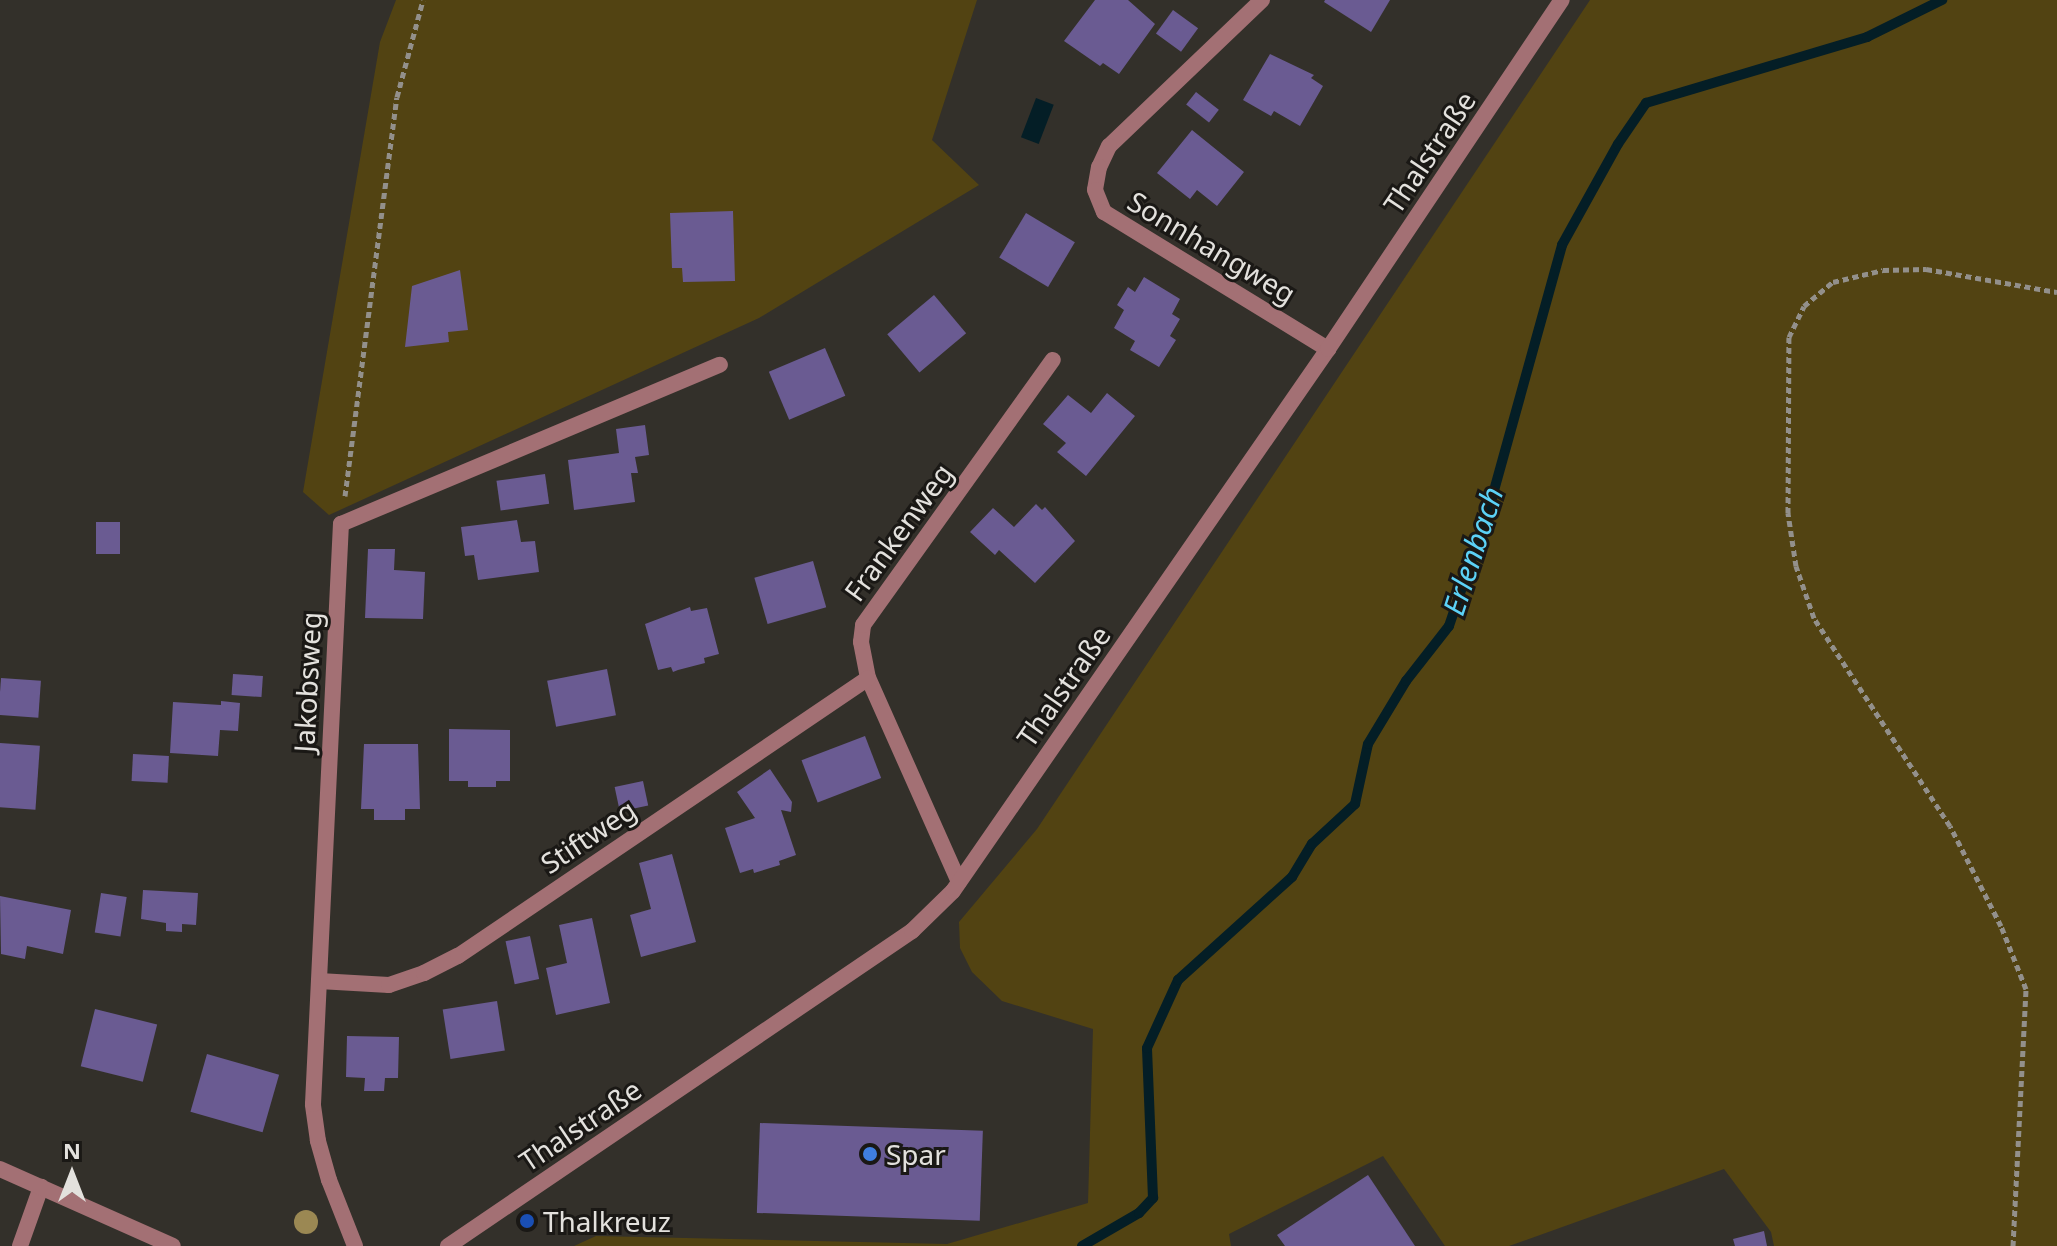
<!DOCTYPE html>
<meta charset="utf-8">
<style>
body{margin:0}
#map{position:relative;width:2057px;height:1246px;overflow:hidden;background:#33302a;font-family:"Noto Sans",sans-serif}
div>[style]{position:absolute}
.green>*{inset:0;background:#524312}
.water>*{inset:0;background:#041e26;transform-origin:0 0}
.stream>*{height:10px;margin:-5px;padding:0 5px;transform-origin:5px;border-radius:5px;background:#041e26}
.building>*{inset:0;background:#6a5b92;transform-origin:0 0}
.path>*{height:5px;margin-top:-2.5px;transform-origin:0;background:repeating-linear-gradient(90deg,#93908b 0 6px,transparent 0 10px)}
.service>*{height:16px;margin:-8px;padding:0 8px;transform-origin:8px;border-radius:8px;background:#a37074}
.tertiary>*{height:16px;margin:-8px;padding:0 8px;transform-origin:8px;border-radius:8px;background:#a37074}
.trees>*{width:24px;height:24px;margin:-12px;border-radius:50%;background:#9b8853}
.dots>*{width:22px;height:22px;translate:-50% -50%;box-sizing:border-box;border:4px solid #1a1815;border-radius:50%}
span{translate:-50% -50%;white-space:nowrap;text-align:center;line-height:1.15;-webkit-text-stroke:6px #1a1815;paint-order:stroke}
.street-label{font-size:28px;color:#e3e1dd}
.poi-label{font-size:28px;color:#e3e1dd}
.left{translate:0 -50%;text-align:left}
.water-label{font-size:30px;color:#5cd2f7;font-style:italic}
.north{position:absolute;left:32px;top:1134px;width:80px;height:80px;-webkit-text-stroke:6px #1a1815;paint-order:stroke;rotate:0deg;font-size:22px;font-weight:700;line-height:32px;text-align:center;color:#e3e1dd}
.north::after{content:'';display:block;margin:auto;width:28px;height:36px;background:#e3e1dd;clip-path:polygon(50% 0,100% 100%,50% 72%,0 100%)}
</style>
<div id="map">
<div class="green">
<div style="clip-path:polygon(396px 0,977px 0,932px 140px,979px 185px,759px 318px,329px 515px,303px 492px,380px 42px)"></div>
<div style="clip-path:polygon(1590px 0,2057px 0,2057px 1246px,1774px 1246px,1771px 1232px,1724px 1169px,1509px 1246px,1445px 1246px,1383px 1156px,1229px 1234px,1231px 1246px,574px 1246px,596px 1236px,947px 1244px,1088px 1203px,1093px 1029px,1002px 1001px,972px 972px,960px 948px,959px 922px,1037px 829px)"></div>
</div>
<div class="water">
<div style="left:1036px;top:98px;width:19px;height:42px;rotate:21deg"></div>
</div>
<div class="stream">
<div style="left:1082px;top:1246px;width:66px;rotate:-30.1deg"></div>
<div style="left:1139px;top:1213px;width:21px;rotate:-47deg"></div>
<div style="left:1153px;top:1198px;width:150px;rotate:-92.3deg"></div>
<div style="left:1147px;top:1048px;width:75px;rotate:-65.5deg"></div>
<div style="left:1178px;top:980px;width:154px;rotate:-42.1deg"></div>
<div style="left:1292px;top:877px;width:39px;rotate:-59deg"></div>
<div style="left:1312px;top:844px;width:59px;rotate:-42.9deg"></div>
<div style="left:1355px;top:804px;width:61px;rotate:-77.8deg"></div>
<div style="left:1368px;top:744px;width:74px;rotate:-58.9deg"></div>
<div style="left:1406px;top:681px;width:70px;rotate:-52deg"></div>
<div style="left:1449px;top:626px;width:128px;rotate:-71.3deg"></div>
<div style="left:1490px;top:505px;width:270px;rotate:-74.5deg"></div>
<div style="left:1562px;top:245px;width:115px;rotate:-61deg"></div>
<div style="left:1618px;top:144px;width:50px;rotate:-55.7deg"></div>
<div style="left:1646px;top:103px;width:231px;rotate:-16.6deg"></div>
<div style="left:1867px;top:37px;width:84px;rotate:-26.3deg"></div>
</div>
<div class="building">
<div style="clip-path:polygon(1095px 0,1128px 0,1155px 24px,1119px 74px,1103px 63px,1100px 66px,1064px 41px)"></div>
<div style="clip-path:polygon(1325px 0,1390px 0,1371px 32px,1324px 2px)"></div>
<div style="left:1173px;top:10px;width:31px;height:29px;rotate:36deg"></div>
<div style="clip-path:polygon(1270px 54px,1314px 75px,1311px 78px,1323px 86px,1300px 126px,1274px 111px,1271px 116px,1243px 100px)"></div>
<div style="left:1196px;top:92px;width:29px;height:16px;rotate:38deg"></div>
<div style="clip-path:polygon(1192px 130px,1244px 172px,1217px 206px,1197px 190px,1190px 199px,1157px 173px)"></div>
<div style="clip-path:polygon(733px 211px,735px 281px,683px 282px,682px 268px,672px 268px,670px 213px)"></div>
<div style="left:1026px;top:213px;width:57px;height:52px;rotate:31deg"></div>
<div style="clip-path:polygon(460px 270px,468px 330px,448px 332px,449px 342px,405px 347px,412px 286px)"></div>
<div style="clip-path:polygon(1144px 277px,1180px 299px,1172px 314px,1180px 319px,1170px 336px,1176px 340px,1159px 367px,1130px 350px,1135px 341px,1114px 328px,1124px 310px,1117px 305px,1128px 287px,1135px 292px)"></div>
<div style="left:934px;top:295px;width:50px;height:61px;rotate:50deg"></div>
<div style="left:825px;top:348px;width:52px;height:61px;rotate:67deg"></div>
<div style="clip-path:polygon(1107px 393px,1135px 416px,1086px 476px,1057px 452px,1066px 443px,1043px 424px,1068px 395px,1091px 413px)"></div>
<div style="clip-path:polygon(645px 425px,649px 455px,635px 457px,638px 473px,631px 473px,635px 502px,574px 510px,568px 460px,619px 453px,616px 429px)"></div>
<div style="left:545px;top:474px;width:30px;height:49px;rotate:82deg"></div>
<div style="clip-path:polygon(1036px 504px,1042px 510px,1045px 507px,1075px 541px,1035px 583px,999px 550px,995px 555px,970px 532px,993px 508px,1014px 527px)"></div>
<div style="clip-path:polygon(517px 520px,521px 542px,535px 541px,539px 572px,478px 580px,474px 555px,465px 556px,461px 527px)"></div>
<div style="left:96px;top:522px;width:24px;height:32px"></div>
<div style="clip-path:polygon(368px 549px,395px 549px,394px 570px,425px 572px,423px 619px,365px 618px)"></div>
<div style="left:813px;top:561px;width:48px;height:61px;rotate:74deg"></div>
<div style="clip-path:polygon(690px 607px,691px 611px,707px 608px,719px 654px,704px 658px,705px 663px,678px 670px,673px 672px,671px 667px,658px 670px,645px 624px)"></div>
<div style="left:607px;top:669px;width:47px;height:61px;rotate:79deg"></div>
<div style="left:233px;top:674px;width:30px;height:21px;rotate:4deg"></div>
<div style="left:1px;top:678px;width:40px;height:37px;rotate:4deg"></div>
<div style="clip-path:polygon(221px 701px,240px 703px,238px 731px,220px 730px,218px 756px,170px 753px,173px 702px,221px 705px)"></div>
<div style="clip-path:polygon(449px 729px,510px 730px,510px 781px,496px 781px,496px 787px,468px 787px,468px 781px,449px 781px)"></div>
<div style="left:865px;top:736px;width:45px;height:68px;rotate:69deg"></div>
<div style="left:0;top:743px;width:40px;height:64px;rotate:4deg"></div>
<div style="clip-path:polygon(364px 744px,418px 744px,420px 809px,405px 809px,405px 820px,374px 820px,374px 809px,361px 809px)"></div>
<div style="left:133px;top:754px;width:36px;height:27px;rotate:3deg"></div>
<div style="clip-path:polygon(770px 769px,792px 802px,791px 812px,781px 810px,796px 855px,779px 861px,780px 865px,754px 873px,753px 869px,740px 873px,725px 828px,755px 818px,737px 792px)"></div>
<div style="left:643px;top:781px;width:25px;height:29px;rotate:78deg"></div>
<div style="clip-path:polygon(672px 854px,696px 942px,641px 957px,630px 915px,651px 909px,639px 863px)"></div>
<div style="clip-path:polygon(143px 890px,198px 893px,196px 925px,182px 924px,182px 932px,166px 931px,166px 923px,141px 919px)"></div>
<div style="left:101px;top:893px;width:26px;height:40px;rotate:9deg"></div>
<div style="clip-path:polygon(0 896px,71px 910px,63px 954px,27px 946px,25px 959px,1px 954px)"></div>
<div style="clip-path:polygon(592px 918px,610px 1003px,556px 1015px,546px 968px,567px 963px,559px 925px)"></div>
<div style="left:530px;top:936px;width:44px;height:25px;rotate:78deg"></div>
<div style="left:497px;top:1001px;width:50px;height:55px;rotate:81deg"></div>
<div style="left:95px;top:1009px;width:64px;height:59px;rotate:14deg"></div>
<div style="clip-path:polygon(347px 1036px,399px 1037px,398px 1078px,385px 1078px,384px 1091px,364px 1091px,365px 1078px,346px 1077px)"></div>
<div style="left:207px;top:1054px;width:75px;height:60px;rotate:16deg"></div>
<div style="left:760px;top:1123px;width:223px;height:90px;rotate:2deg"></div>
<div style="clip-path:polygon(1368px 1175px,1415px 1246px,1285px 1246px,1277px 1235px)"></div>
<div style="clip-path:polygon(1764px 1231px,1767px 1246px,1735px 1246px,1733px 1239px)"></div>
</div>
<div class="path">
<div style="left:345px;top:496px;width:402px;rotate:-82.6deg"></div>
<div style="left:397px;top:97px;width:100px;rotate:-75deg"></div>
<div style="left:2013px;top:1246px;width:257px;rotate:-87.1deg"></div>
<div style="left:2026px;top:989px;width:68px;rotate:-111.6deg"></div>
<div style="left:2001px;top:926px;width:112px;rotate:-117deg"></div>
<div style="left:1950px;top:826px;width:249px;rotate:-123.2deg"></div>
<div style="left:1814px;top:618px;width:55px;rotate:-109.1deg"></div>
<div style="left:1796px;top:566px;width:54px;rotate:-98.6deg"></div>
<div style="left:1788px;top:513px;width:176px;rotate:-89.7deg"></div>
<div style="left:1789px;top:337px;width:34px;rotate:-64deg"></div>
<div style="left:1804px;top:306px;width:38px;rotate:-40deg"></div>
<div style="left:1833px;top:282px;width:51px;rotate:-13.5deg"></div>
<div style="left:1883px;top:270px;width:43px;rotate:-1.3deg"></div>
<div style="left:1926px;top:269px;width:133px;rotate:10deg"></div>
</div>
<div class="service">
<div style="left:1262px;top:0;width:211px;rotate:136.3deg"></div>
<div style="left:1109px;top:146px;width:23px;rotate:115deg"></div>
<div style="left:1099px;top:167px;width:23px;rotate:100deg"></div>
<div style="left:1095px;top:190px;width:24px;rotate:68deg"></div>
<div style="left:1104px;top:212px;width:263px;rotate:31.5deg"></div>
<div style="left:959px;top:882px;width:223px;rotate:-114deg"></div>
<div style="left:868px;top:678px;width:37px;rotate:-101deg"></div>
<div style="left:861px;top:642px;width:17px;rotate:-83deg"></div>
<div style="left:863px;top:625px;width:326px;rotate:-54.4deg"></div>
<div style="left:319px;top:981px;width:70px;rotate:3.3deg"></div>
<div style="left:389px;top:985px;width:37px;rotate:-19deg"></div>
<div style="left:424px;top:973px;width:38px;rotate:-27deg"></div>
<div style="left:458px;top:956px;width:495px;rotate:-34.1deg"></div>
<div style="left:20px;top:1246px;width:63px;rotate:-70.4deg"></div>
<div style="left:355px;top:1246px;width:71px;rotate:-111.5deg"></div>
<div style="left:329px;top:1180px;width:41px;rotate:-105.8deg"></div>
<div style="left:318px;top:1141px;width:37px;rotate:-98deg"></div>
<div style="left:313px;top:1104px;width:581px;rotate:-87.24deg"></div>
<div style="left:341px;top:524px;width:411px;rotate:-22.8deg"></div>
</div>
<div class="tertiary">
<div style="left:0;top:1169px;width:189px;rotate:24deg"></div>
<div style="left:448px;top:1246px;width:561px;rotate:-34.17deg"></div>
<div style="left:912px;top:931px;width:57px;rotate:-44.3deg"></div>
<div style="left:953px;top:891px;width:659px;rotate:-55.32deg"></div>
<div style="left:1328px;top:349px;width:420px;rotate:-56.2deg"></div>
</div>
<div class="trees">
<div style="left:306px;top:1222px"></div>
</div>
<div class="dots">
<div style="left:870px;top:1154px;background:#3f7fe0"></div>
<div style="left:527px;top:1221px;background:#1a4fb4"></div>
</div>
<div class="street-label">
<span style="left:1429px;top:152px;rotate:-56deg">Thalstraße</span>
<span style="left:1212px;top:247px;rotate:31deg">Sonnhangweg</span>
<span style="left:898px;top:532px;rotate:-54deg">Frankenweg</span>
<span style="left:307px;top:682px;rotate:-87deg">Jakobsweg</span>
<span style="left:1063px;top:686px;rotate:-55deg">Thalstraße</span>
<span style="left:588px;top:836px;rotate:-34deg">Stiftweg</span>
<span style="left:580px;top:1125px;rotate:-34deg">Thalstraße</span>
</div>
<div class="poi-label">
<span class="left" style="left:886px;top:1154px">Spar</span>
<span class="left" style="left:543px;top:1221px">Thalkreuz</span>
</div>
<div class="water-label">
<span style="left:1473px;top:551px;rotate:-72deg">Erlenbach</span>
</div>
<div class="north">N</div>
</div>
